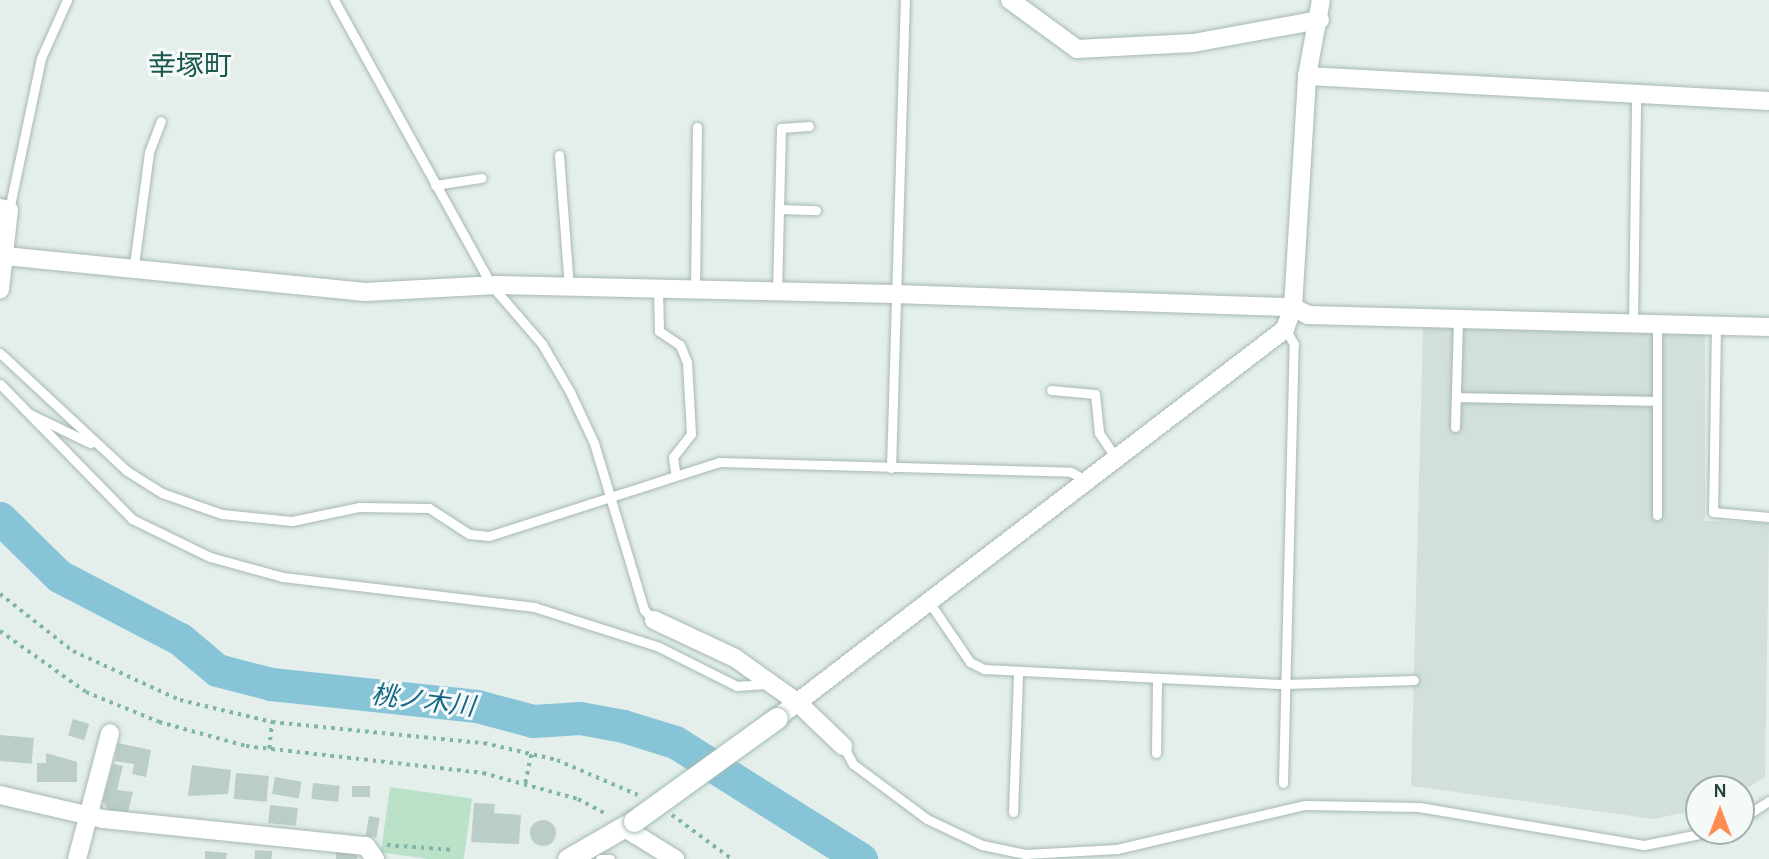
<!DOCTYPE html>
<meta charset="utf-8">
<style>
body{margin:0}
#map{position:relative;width:1769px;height:859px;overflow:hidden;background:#e4efeb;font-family:Karla,"Noto Sans JP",sans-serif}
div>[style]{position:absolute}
.built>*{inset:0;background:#d2dfda}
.green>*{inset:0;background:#bbe2c9;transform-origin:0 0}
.river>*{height:33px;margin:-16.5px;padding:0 16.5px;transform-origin:16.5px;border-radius:16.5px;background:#87c4d8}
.building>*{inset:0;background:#bbcdc7;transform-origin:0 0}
.round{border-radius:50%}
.path>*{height:3.5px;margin-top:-1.75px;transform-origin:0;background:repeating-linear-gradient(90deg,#81b5aa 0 3.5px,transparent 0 8.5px)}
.roads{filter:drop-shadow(0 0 2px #a6b8b3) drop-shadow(0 0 2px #a6b8b3)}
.lane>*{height:9px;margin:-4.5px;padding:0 4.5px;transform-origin:4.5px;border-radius:4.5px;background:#fff}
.street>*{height:18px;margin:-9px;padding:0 9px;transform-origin:9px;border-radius:9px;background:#fff}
.secondary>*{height:21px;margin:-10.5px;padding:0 10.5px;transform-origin:10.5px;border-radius:10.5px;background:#fff}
.bridges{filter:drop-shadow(0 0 2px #a1bcb4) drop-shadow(0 0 2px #a1bcb4)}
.secondary-bridge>*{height:21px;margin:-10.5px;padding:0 10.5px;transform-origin:10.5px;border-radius:10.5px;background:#fff}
span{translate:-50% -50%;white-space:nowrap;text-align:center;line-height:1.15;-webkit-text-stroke:6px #f5faf8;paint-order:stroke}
.water-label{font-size:26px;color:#146885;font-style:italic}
.quarter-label{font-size:28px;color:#1b574e}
.north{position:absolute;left:1685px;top:775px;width:70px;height:70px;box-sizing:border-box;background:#f5faf8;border:2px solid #a0b0ad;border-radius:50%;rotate:0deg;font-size:19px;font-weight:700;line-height:28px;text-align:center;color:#21423c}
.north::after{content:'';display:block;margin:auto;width:24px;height:32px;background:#ff8c52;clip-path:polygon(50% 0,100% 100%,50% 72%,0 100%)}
</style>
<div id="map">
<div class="built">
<div style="clip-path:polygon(1423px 328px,1705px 335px,1705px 521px,1769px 523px,1765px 777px,1741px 792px,1699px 789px,1699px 809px,1654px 819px,1411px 786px)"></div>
</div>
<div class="green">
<div style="left:390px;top:787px;width:83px;height:66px;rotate:8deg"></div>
</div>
<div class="river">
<div style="left:0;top:518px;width:83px;rotate:44.5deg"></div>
<div style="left:59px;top:576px;width:136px;rotate:27.5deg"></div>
<div style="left:180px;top:639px;width:48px;rotate:40deg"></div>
<div style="left:217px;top:670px;width:56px;rotate:14.5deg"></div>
<div style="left:271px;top:684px;width:207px;rotate:6.1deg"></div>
<div style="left:477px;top:706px;width:58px;rotate:15deg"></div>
<div style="left:533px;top:721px;width:47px;rotate:-3.7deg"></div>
<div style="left:580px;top:718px;width:44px;rotate:10.5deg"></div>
<div style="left:623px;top:726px;width:54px;rotate:17.1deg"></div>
<div style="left:675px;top:742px;width:220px;rotate:32.2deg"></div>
</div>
<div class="building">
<div style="left:73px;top:719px;width:17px;height:17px;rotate:17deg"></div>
<div style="left:0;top:735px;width:34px;height:26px;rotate:5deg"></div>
<div style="clip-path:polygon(118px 743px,151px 750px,146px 777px,132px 774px,134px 764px,115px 761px)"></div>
<div style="clip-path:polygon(46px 753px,77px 762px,77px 782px,37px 782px,37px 763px,46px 763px)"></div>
<div style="clip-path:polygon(113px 764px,123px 766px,117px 790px,133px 792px,128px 812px,108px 810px,103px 801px)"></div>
<div style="clip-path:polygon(192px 765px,231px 770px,228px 794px,188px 796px)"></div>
<div style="left:236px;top:773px;width:33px;height:26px;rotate:5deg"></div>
<div style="left:275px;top:777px;width:27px;height:17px;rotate:10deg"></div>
<div style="left:313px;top:783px;width:27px;height:16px;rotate:6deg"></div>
<div style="left:352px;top:786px;width:18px;height:11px"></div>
<div style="clip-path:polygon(474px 803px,495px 804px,494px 813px,521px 815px,519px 844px,471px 842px)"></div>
<div style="left:270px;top:805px;width:28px;height:18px;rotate:6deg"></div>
<div style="left:369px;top:816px;width:11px;height:20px;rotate:10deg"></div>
<div class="round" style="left:530px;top:820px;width:26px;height:26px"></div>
<div style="left:255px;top:850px;width:17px;height:9px;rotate:3deg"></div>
<div style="clip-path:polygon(205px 851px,227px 853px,226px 859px,205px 859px)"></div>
<div style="clip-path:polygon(336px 851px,357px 853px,357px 859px,336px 859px)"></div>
</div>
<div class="path">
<div style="left:0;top:594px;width:93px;rotate:38deg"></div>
<div style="left:73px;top:651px;width:118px;rotate:24.6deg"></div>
<div style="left:180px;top:700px;width:95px;rotate:13.4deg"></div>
<div style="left:272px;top:722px;width:213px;rotate:5.7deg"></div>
<div style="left:484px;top:743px;width:75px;rotate:13.1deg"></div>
<div style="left:557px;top:760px;width:88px;rotate:23.4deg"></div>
<div style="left:0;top:631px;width:105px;rotate:35.3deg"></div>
<div style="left:86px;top:692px;width:79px;rotate:22.3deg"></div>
<div style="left:159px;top:722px;width:90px;rotate:15.4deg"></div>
<div style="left:246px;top:746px;width:239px;rotate:6.5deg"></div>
<div style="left:483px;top:773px;width:98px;rotate:15.3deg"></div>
<div style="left:578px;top:799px;width:32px;rotate:28deg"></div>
<div style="left:269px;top:749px;width:27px;rotate:-84deg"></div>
<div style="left:525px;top:783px;width:30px;rotate:-78deg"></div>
<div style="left:672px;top:815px;width:74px;rotate:36.3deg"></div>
<div style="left:387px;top:845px;width:68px;rotate:4.2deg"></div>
</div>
<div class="roads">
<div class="lane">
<div style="left:334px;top:0;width:327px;rotate:61.1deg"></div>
<div style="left:492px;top:286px;width:77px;rotate:49.2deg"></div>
<div style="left:542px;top:344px;width:56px;rotate:59.7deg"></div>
<div style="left:570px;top:392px;width:56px;rotate:64.8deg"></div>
<div style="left:594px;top:443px;width:174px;rotate:73.3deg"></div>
<div style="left:644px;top:610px;width:14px;rotate:45deg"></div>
<div style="left:559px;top:155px;width:132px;rotate:85.7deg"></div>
<div style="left:435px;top:185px;width:47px;rotate:-8.7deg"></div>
<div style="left:779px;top:209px;width:37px;rotate:2deg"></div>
<div style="left:9px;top:210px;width:155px;rotate:-78.1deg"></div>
<div style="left:41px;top:58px;width:64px;rotate:-65.9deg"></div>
<div style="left:134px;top:265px;width:114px;rotate:-82.4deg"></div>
<div style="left:149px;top:152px;width:33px;rotate:-69deg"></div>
<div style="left:658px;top:289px;width:42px;rotate:88.6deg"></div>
<div style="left:659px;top:331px;width:25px;rotate:34deg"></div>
<div style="left:680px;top:345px;width:18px;rotate:68deg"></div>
<div style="left:687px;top:362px;width:72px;rotate:86.8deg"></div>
<div style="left:691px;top:434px;width:29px;rotate:128deg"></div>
<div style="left:673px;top:457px;width:14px;rotate:82deg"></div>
<div style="left:695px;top:290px;width:163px;rotate:-89.3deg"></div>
<div style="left:777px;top:292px;width:164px;rotate:-88.6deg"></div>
<div style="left:781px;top:128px;width:28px;rotate:-4deg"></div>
<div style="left:1633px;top:321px;width:228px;rotate:-89.2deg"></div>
<div style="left:1716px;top:325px;width:187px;rotate:90.9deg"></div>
<div style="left:1713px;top:512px;width:56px;rotate:5.1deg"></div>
<div style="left:0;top:353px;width:173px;rotate:42.9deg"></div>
<div style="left:127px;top:471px;width:41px;rotate:32.2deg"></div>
<div style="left:162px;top:493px;width:64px;rotate:19.3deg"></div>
<div style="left:222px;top:514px;width:70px;rotate:5.7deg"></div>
<div style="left:292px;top:521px;width:68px;rotate:-11.8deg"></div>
<div style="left:359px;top:507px;width:70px;rotate:0.8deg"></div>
<div style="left:429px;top:508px;width:48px;rotate:33deg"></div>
<div style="left:469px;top:534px;width:20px;rotate:6deg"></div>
<div style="left:489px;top:536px;width:242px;rotate:-17.8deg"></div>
<div style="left:719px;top:462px;width:352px;rotate:1.6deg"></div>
<div style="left:1071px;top:472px;width:20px;rotate:30deg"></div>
<div style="left:0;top:384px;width:189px;rotate:45.6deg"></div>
<div style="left:132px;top:519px;width:87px;rotate:26deg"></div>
<div style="left:210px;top:557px;width:76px;rotate:15.3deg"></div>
<div style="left:283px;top:577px;width:253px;rotate:6.8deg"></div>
<div style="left:534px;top:607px;width:131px;rotate:17.7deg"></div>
<div style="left:659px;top:647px;width:87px;rotate:26.6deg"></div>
<div style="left:737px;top:686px;width:32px;rotate:-4deg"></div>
<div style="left:1051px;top:390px;width:44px;rotate:5.2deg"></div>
<div style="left:1095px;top:394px;width:39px;rotate:84deg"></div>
<div style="left:1099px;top:433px;width:32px;rotate:56deg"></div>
<div style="left:1456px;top:397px;width:200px;rotate:1.1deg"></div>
<div style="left:30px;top:414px;width:67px;rotate:25.8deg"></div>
<div style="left:1455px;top:427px;width:109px;rotate:-88.4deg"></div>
<div style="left:891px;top:468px;width:468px;rotate:-88.3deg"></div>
<div style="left:1657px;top:515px;width:192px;rotate:-90deg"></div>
<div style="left:929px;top:602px;width:73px;rotate:55.7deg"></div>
<div style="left:970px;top:662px;width:16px;rotate:27deg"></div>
<div style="left:984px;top:669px;width:301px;rotate:2.9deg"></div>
<div style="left:1285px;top:684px;width:129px;rotate:-1.8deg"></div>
<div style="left:843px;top:746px;width:21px;rotate:61deg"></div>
<div style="left:853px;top:764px;width:92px;rotate:36.6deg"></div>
<div style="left:927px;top:819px;width:61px;rotate:25.3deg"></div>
<div style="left:982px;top:845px;width:44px;rotate:11.8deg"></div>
<div style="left:1025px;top:854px;width:92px;rotate:-3.1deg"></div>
<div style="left:1117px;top:849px;width:193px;rotate:-13.2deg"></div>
<div style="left:1305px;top:805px;width:114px;rotate:1deg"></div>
<div style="left:1419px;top:807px;width:228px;rotate:9.6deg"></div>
<div style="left:1644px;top:845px;width:72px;rotate:-11.2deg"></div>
<div style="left:1156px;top:753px;width:75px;rotate:-89.2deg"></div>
<div style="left:1283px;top:783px;width:439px;rotate:-88.6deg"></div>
<div style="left:1294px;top:344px;width:17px;rotate:-121deg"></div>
<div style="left:1013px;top:812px;width:139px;rotate:-87.9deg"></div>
<div style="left:1741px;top:819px;width:33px;rotate:-33deg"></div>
<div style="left:600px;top:859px;width:10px"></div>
</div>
<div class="street">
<div style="left:1010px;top:0;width:83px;rotate:36.2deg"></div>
<div style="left:1077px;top:49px;width:116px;rotate:-3deg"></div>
<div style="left:1193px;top:43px;width:129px;rotate:-10.3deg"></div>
<div style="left:1307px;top:76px;width:463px;rotate:3.1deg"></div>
<div style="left:0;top:208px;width:9px;rotate:13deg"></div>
<div style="left:9px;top:210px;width:80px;rotate:96.5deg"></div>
<div style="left:5px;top:256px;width:362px;rotate:5.7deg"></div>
<div style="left:365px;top:292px;width:132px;rotate:-3deg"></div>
<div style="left:497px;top:285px;width:397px;rotate:1.3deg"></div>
<div style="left:894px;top:294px;width:399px;rotate:1.9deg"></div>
<div style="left:1293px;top:307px;width:17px;rotate:28deg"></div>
<div style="left:1308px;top:315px;width:461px;rotate:1.5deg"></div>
<div style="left:654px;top:620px;width:89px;rotate:25.1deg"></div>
<div style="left:735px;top:658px;width:76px;rotate:35.4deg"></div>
<div style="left:797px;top:702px;width:64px;rotate:43.7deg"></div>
<div style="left:777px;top:718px;width:640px;rotate:-37.44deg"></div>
<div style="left:1285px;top:329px;width:23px;rotate:-70deg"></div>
<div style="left:1293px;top:307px;width:231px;rotate:-86.5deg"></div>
<div style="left:1307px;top:76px;width:77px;rotate:-79.6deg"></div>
<div style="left:0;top:795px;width:106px;rotate:13.1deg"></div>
<div style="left:103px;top:819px;width:264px;rotate:5.9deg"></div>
<div style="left:366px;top:846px;width:16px;rotate:55deg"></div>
<div style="left:625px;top:828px;width:59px;rotate:31.8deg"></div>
<div style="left:77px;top:859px;width:130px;rotate:-75.3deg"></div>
</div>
<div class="secondary">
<div style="left:568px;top:859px;width:76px;rotate:-29.9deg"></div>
</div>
</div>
<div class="bridges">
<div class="secondary-bridge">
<div style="left:634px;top:821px;width:176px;rotate:-35.8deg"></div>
</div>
</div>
<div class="water-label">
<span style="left:423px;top:701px;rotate:7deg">桃ノ木川</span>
</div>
<div class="quarter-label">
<span style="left:190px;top:66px">幸塚町</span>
</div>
<div class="north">N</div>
</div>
